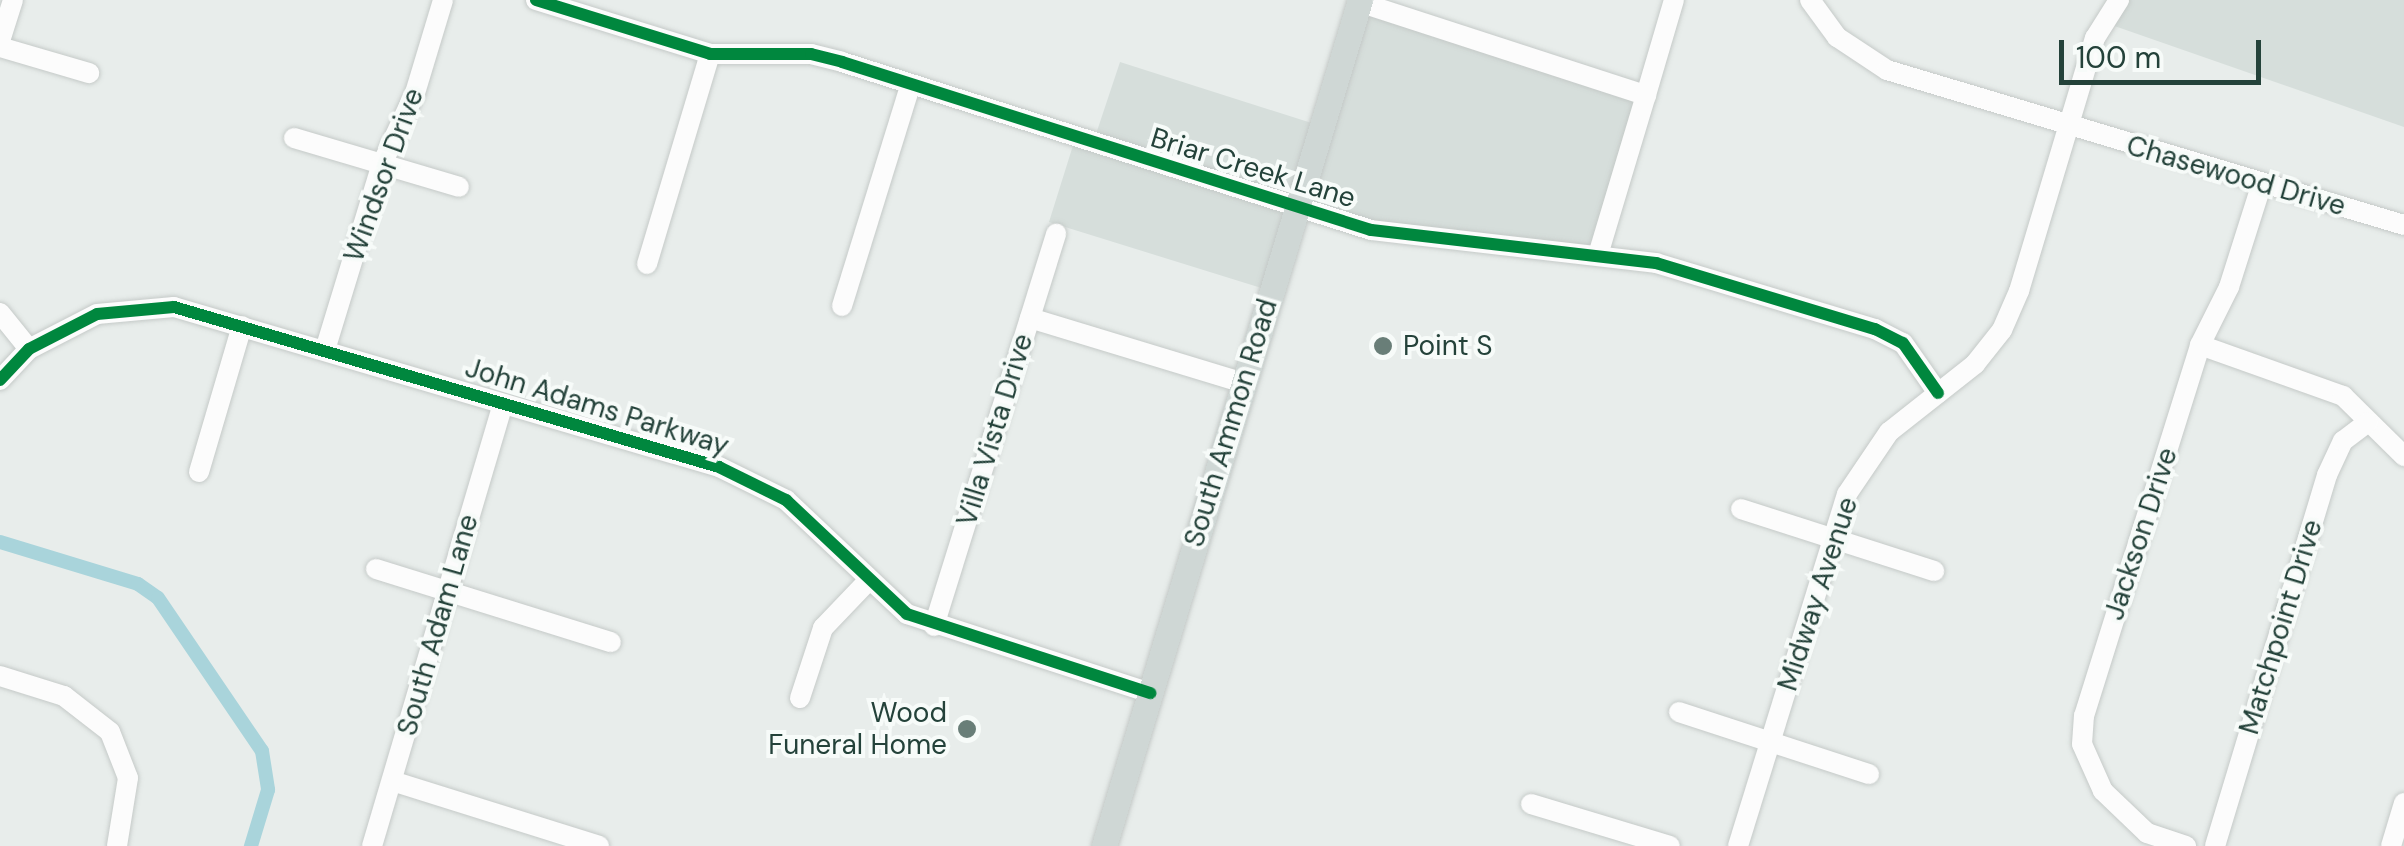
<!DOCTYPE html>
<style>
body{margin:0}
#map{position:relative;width:2404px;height:846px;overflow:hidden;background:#e8edeb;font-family:"DM Sans",sans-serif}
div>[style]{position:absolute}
.built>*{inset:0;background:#d6dedb}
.canal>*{height:14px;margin:-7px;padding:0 7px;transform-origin:7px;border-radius:7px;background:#a9d4db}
.roads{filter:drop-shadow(0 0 2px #c5cac8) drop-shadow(0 0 2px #c5cac8)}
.minor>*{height:20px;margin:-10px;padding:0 10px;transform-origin:10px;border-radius:10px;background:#fcfcfc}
.major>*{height:25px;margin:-12.5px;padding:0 12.5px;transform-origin:12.5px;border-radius:12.5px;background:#cfd7d5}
.cycleway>*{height:12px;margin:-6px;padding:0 6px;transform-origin:6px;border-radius:6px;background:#00873e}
.dots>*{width:28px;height:28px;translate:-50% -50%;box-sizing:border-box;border:5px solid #f7fbf9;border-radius:50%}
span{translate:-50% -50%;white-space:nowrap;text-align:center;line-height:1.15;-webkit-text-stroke:8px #f7fbf9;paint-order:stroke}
.street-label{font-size:28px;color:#24423a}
.poi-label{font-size:28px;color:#24423a}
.left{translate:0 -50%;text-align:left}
.right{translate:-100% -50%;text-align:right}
.scale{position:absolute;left:2059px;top:40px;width:202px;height:45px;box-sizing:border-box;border:5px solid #24423a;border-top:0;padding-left:12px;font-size:30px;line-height:35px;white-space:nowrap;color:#24423a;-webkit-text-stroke:8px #f7fbf9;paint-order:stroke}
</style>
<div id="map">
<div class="built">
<div style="clip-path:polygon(2119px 0,2404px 0,2404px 127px,2103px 22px)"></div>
<div style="clip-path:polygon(1359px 2px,1656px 94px,1605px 253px,1448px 241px,1296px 209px,1271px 291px,1049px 222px,1075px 139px,1093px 143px,1120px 62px,1321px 126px)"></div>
</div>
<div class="canal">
<div style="left:0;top:542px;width:144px;rotate:16.9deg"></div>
<div style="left:138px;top:584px;width:24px;rotate:35deg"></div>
<div style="left:158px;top:598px;width:185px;rotate:55.8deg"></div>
<div style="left:262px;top:751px;width:39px;rotate:81deg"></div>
<div style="left:268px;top:790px;width:59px;rotate:106.9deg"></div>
</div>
<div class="roads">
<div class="minor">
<div style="left:536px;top:0;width:182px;rotate:17.2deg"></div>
<div style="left:710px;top:54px;width:101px"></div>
<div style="left:811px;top:54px;width:32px;rotate:14deg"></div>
<div style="left:842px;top:62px;width:555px;rotate:17.62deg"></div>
<div style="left:1371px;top:230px;width:287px;rotate:6.6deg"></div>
<div style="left:1656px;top:263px;width:229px;rotate:16.8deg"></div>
<div style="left:1875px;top:329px;width:31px;rotate:27deg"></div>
<div style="left:1903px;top:343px;width:61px;rotate:55deg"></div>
<div style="left:1810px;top:0;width:46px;rotate:53.9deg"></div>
<div style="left:1837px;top:37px;width:60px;rotate:33.4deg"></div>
<div style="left:1887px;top:70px;width:540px;rotate:16.69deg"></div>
<div style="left:1359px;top:2px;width:302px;rotate:18deg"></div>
<div style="left:1646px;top:95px;width:164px;rotate:106.7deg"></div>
<div style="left:0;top:41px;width:43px;rotate:-72.4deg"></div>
<div style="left:0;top:47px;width:93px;rotate:16.3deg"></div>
<div style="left:1646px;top:95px;width:99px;rotate:-73.6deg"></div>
<div style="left:294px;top:138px;width:172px;rotate:16.5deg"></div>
<div style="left:647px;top:264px;width:219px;rotate:-73.3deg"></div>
<div style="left:842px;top:306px;width:230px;rotate:-72.8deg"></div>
<div style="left:0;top:313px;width:46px;rotate:51.1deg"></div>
<div style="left:1030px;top:318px;width:220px;rotate:16.9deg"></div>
<div style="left:2200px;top:345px;width:152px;rotate:19.6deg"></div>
<div style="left:2343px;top:396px;width:86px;rotate:44.5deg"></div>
<div style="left:325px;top:350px;width:195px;rotate:-73deg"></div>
<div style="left:382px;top:164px;width:78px;rotate:-65.1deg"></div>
<div style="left:415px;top:93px;width:97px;rotate:-73.2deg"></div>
<div style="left:0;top:380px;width:42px;rotate:-46.9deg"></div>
<div style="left:29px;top:349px;width:76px;rotate:-27.2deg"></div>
<div style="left:97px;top:314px;width:77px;rotate:-5.2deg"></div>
<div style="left:174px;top:307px;width:568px;rotate:16.36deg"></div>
<div style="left:719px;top:467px;width:75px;rotate:26.2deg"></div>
<div style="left:786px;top:500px;width:166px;rotate:43.3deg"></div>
<div style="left:907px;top:614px;width:256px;rotate:18deg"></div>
<div style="left:199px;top:472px;width:152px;rotate:-73.6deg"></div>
<div style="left:1741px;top:509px;width:203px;rotate:17.8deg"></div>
<div style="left:376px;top:569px;width:246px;rotate:17.3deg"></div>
<div style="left:934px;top:626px;width:411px;rotate:-72.7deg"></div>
<div style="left:0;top:676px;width:67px;rotate:17.4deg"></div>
<div style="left:64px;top:696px;width:58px;rotate:38deg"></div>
<div style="left:110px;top:732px;width:49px;rotate:68.6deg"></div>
<div style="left:128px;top:778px;width:69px;rotate:99.2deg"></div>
<div style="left:800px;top:698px;width:74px;rotate:-71.8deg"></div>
<div style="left:823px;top:628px;width:64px;rotate:-46.3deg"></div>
<div style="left:1679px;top:712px;width:200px;rotate:18.1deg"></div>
<div style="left:392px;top:781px;width:217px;rotate:17.4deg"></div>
<div style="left:1531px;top:804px;width:145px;rotate:16.8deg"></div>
<div style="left:372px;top:846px;width:461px;rotate:-73.5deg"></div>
<div style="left:1738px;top:846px;width:368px;rotate:-72.8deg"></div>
<div style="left:1847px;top:494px;width:75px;rotate:-55.9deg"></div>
<div style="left:1889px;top:432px;width:110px;rotate:-38.3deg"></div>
<div style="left:1975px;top:364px;width:43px;rotate:-51.5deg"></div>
<div style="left:2002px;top:330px;width:43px;rotate:-66.4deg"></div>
<div style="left:2019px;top:291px;width:264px;rotate:-73.3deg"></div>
<div style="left:2095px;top:38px;width:45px;rotate:-57.7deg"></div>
<div style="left:2186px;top:846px;width:41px;rotate:-161.6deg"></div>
<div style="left:2147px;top:833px;width:61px;rotate:-136.3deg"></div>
<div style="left:2103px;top:791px;width:51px;rotate:-114.1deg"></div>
<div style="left:2082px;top:744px;width:28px;rotate:-86deg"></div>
<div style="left:2084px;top:716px;width:389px;rotate:-72.6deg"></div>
<div style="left:2200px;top:345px;width:65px;rotate:-63.4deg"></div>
<div style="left:2229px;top:287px;width:109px;rotate:-72.4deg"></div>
<div style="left:2215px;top:846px;width:388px;rotate:-73.2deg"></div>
<div style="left:2327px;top:475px;width:38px;rotate:-65deg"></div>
<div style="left:2343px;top:441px;width:31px;rotate:-37deg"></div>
<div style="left:2391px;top:846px;width:45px;rotate:-73.2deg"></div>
</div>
<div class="major">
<div style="left:1104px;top:846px;width:884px;rotate:-73.16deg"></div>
</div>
</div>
<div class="cycleway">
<div style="left:536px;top:0;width:182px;rotate:17.2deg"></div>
<div style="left:710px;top:54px;width:101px"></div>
<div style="left:811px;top:54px;width:32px;rotate:14deg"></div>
<div style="left:842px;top:62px;width:555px;rotate:17.62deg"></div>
<div style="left:1371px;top:230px;width:287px;rotate:6.6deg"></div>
<div style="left:1656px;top:263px;width:229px;rotate:16.8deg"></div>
<div style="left:1875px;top:329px;width:31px;rotate:27deg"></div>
<div style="left:1903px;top:343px;width:61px;rotate:55deg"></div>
<div style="left:0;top:380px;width:42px;rotate:-46.9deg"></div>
<div style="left:29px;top:349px;width:76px;rotate:-27.2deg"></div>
<div style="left:97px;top:314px;width:77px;rotate:-5.2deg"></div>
<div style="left:174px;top:307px;width:568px;rotate:16.36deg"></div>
<div style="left:719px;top:467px;width:75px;rotate:26.2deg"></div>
<div style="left:786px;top:500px;width:166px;rotate:43.3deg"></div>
<div style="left:907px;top:614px;width:256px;rotate:18deg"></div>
</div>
<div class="dots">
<div style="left:1383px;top:346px;background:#697e78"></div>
<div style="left:967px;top:729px;background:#697e78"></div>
</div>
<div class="street-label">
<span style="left:1253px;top:168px;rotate:17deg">Briar Creek Lane</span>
<span style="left:384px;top:175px;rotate:-70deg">Windsor Drive</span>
<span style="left:2236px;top:176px;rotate:16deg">Chasewood Drive</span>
<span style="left:597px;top:407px;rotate:17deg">John Adams Parkway</span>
<span style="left:1231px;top:423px;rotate:-73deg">South Ammon Road</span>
<span style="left:995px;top:430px;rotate:-73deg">Villa Vista Drive</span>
<span style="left:2141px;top:534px;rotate:-72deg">Jackson Drive</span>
<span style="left:1818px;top:594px;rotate:-72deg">Midway Avenue</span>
<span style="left:438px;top:625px;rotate:-74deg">South Adam Lane</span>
<span style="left:2281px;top:627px;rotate:-73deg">Matchpoint Drive</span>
</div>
<div class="poi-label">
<span class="left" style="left:1403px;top:346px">Point S</span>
<span class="right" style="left:947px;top:729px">Wood<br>Funeral Home</span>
</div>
<div class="scale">100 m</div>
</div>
